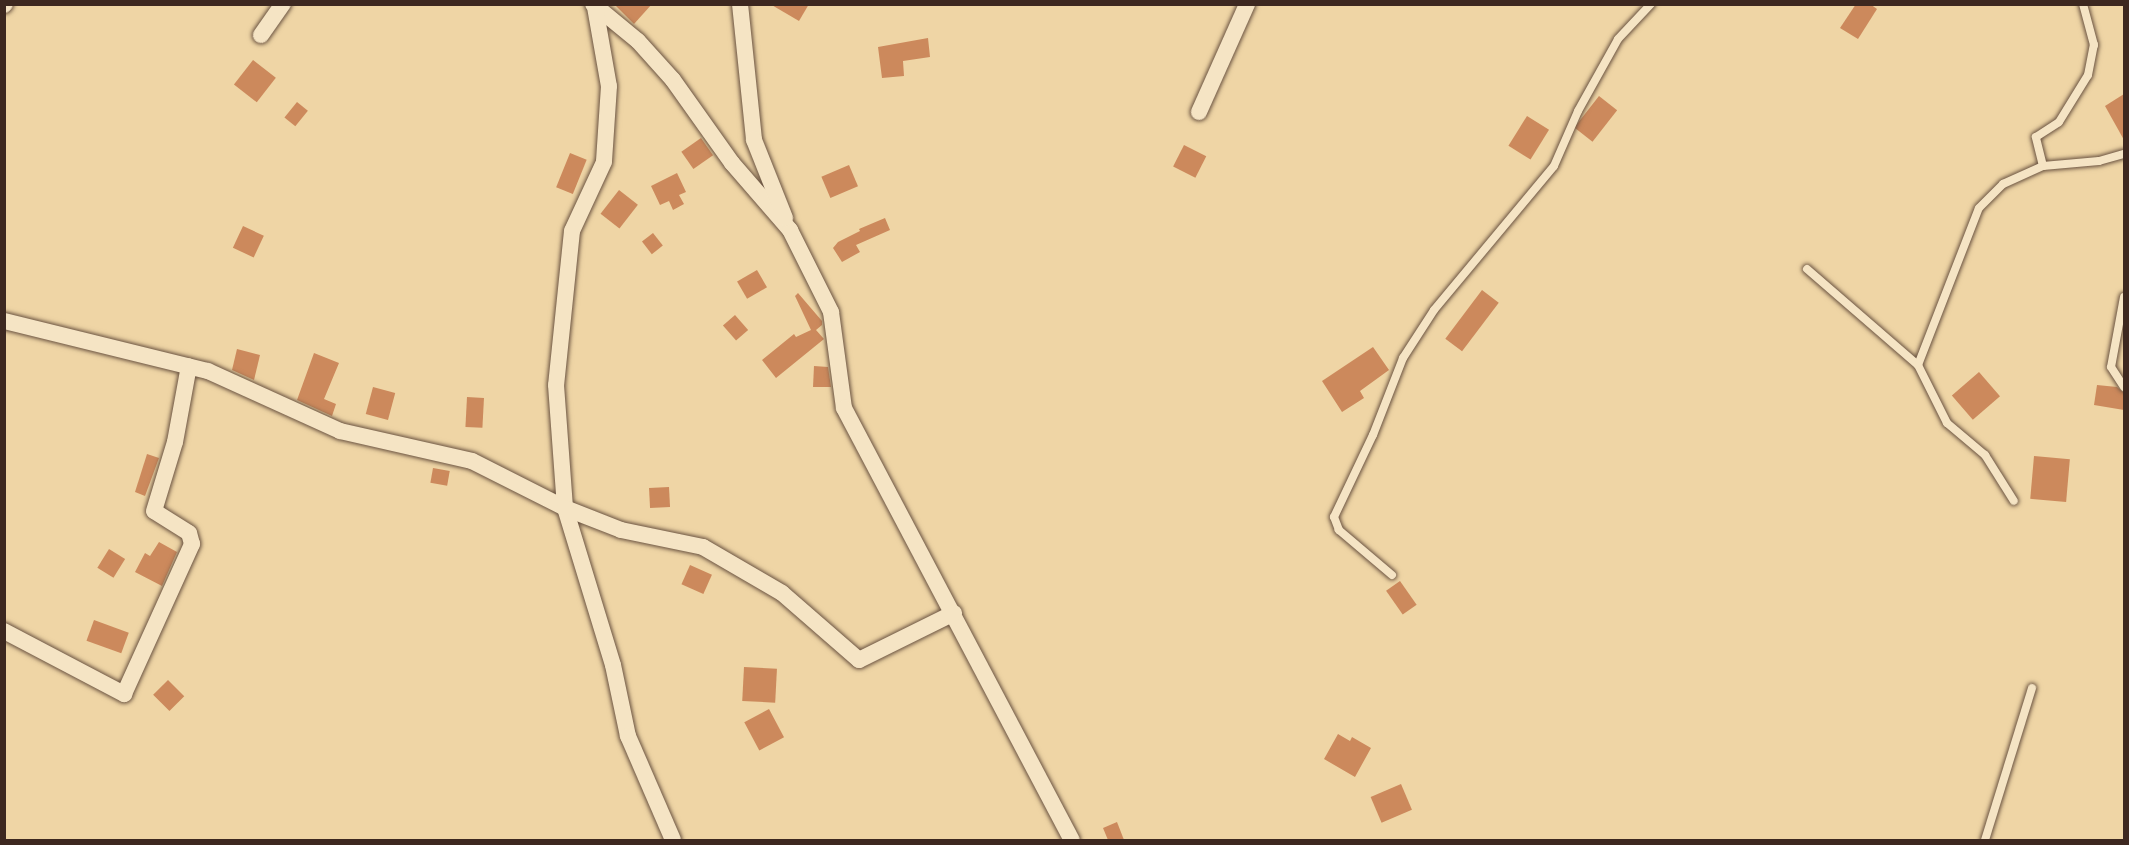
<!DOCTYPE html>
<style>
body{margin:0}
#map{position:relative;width:2129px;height:845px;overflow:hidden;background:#efd5a5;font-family:"IM FELL DW Pica",serif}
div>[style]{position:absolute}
.building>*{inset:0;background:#cc895c;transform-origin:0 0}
.roads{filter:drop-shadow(0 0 2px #6a5341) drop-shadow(0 0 2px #6a5341)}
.service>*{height:8px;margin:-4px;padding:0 4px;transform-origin:4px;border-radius:4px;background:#f5e4c4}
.minor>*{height:16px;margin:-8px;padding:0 8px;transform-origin:8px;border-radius:8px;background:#f5e4c4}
span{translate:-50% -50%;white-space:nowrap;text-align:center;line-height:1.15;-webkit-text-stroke:6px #f5e4c4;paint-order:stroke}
.frame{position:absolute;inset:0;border:6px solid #3d2820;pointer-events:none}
</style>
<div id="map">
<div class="building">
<div style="clip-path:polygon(614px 4px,652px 4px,634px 24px)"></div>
<div style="clip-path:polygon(770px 4px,809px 4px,799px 21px)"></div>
<div style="clip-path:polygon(1856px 4px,1870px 4px,1877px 9px,1858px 39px,1840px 28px)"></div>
<div style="clip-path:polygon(928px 38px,930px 57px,903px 61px,904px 76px,882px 78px,878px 47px)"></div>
<div style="left:253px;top:60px;width:29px;height:31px;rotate:38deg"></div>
<div style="clip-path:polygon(2124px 94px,2124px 140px,2105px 106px)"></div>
<div style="left:1599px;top:96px;width:23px;height:40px;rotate:38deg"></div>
<div style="left:297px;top:102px;width:14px;height:20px;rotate:39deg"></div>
<div style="left:1527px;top:116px;width:26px;height:35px;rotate:32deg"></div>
<div style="left:701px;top:138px;width:21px;height:24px;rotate:55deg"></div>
<div style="left:1184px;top:145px;width:25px;height:24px;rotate:27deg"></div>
<div style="left:570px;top:153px;width:18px;height:37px;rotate:22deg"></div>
<div style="left:849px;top:165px;width:23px;height:30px;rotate:67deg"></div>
<div style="clip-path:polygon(677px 173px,686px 192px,679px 195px,684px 204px,673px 210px,669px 201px,660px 205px,651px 186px)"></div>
<div style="left:619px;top:190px;width:24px;height:30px;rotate:38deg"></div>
<div style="clip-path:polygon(885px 218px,890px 230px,856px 245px,860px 252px,842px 262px,833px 248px,838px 242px,860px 231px,859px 229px)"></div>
<div style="left:243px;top:226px;width:23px;height:24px;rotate:25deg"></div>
<div style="left:653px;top:233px;width:16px;height:14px;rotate:52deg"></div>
<div style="left:757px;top:270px;width:20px;height:23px;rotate:60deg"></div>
<div style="left:1482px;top:290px;width:21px;height:61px;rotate:37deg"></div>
<div style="clip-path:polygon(798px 293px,822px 321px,822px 325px,816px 330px,824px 339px,776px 378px,762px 360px,794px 334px,796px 337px,811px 330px,795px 296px)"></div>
<div style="left:735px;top:315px;width:20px;height:16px;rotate:49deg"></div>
<div style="clip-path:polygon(1373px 347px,1389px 370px,1360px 391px,1364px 398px,1342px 412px,1322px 381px)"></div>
<div style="clip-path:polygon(237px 349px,260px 355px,254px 380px,232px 370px)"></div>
<div style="clip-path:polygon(314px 353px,339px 363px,324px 399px,336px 404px,332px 416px,297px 400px)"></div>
<div style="clip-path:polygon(814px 366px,828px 367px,831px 387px,813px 387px)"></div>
<div style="left:1979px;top:372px;width:32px;height:36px;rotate:49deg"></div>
<div style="clip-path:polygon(2097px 385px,2117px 387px,2124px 393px,2124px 410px,2094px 405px)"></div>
<div style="left:373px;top:387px;width:23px;height:28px;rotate:15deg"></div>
<div style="left:467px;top:397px;width:17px;height:30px;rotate:3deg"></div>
<div style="clip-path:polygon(147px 454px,159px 458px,145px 496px,135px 492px)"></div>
<div style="left:2034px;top:456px;width:36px;height:43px;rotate:5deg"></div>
<div style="left:433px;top:468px;width:17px;height:15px;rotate:10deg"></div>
<div style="left:669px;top:487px;width:20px;height:20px;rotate:87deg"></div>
<div style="clip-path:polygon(159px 542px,177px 552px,162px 586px,135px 572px,145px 553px,150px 556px)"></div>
<div style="left:109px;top:549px;width:19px;height:22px;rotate:32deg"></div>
<div style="left:690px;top:565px;width:24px;height:21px;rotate:24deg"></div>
<div style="left:1400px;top:581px;width:29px;height:17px;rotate:55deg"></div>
<div style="left:94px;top:620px;width:37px;height:22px;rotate:20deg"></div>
<div style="left:744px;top:667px;width:33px;height:34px;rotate:3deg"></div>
<div style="left:168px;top:680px;width:23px;height:21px;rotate:45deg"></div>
<div style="left:769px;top:709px;width:32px;height:28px;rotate:62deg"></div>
<div style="clip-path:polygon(1338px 734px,1350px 741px,1352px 737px,1371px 748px,1355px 777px,1324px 759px)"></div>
<div style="left:1401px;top:784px;width:28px;height:33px;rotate:67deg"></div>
<div style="clip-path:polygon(1117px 822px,1124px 840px,1108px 840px,1103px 828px)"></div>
</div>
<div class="roads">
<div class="service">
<div style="left:2043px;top:166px;width:56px;rotate:-5.1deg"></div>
<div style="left:2099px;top:161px;width:26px;rotate:-16deg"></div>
<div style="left:1807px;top:269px;width:147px;rotate:40.9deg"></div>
<div style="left:1918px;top:365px;width:168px;rotate:-68.8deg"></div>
<div style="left:1979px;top:208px;width:34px;rotate:-45deg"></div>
<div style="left:2003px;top:184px;width:44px;rotate:-24.2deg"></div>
<div style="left:2043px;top:166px;width:30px;rotate:-104deg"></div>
<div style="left:2036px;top:137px;width:27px;rotate:-33deg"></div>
<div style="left:2059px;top:122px;width:55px;rotate:-58.3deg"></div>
<div style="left:2088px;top:75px;width:31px;rotate:-79deg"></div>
<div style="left:2094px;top:45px;width:42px;rotate:-105deg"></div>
<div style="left:2124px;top:297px;width:71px;rotate:100.5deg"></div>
<div style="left:2111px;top:367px;width:24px;rotate:57deg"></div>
<div style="left:1918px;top:365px;width:65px;rotate:63.4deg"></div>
<div style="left:1947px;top:423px;width:50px;rotate:40.1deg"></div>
<div style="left:1985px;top:455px;width:54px;rotate:57.8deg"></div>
<div style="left:1392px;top:575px;width:70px;rotate:-139.7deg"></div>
<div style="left:1339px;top:530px;width:14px;rotate:-111deg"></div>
<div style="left:1334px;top:517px;width:91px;rotate:-64.6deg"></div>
<div style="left:1373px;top:435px;width:83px;rotate:-68.7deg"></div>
<div style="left:1403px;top:358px;width:57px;rotate:-57.1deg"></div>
<div style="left:1434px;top:310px;width:187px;rotate:-50.2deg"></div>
<div style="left:1554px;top:166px;width:60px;rotate:-66.4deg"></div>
<div style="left:1578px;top:111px;width:82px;rotate:-60.9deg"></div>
<div style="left:1618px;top:39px;width:48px;rotate:-46.7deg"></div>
<div style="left:1985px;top:840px;width:159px;rotate:-72.8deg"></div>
</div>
<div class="minor">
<div style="left:593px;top:4px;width:58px;rotate:39.4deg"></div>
<div style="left:638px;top:41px;width:52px;rotate:48.1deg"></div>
<div style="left:673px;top:80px;width:102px;rotate:54.6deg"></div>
<div style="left:732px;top:163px;width:89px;rotate:49.1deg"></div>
<div style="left:790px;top:230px;width:92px;rotate:63.4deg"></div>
<div style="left:831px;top:312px;width:97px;rotate:82.3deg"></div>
<div style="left:844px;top:408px;width:488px;rotate:62.2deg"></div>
<div style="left:740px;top:4px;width:137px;rotate:84.1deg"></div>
<div style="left:754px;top:140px;width:84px;rotate:68.3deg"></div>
<div style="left:4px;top:5px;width:1px;rotate:-45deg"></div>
<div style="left:595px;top:7px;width:80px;rotate:80deg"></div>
<div style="left:609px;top:86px;width:76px;rotate:93.8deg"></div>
<div style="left:604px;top:162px;width:76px;rotate:114.9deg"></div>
<div style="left:572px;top:231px;width:155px;rotate:95.9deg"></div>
<div style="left:556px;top:385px;width:123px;rotate:85.8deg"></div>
<div style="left:565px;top:508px;width:164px;rotate:73deg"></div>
<div style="left:613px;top:665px;width:73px;rotate:78.1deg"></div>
<div style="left:628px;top:736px;width:113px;rotate:66.6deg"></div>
<div style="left:261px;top:35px;width:38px;rotate:-55deg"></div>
<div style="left:1199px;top:112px;width:118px;rotate:-66deg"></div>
<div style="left:4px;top:321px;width:210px;rotate:13.8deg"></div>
<div style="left:208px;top:371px;width:145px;rotate:24.4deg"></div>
<div style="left:340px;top:431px;width:135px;rotate:12.8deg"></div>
<div style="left:472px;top:461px;width:104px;rotate:26.8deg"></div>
<div style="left:565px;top:508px;width:60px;rotate:21.4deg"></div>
<div style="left:621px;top:530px;width:84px;rotate:11.7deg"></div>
<div style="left:703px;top:547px;width:91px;rotate:30.2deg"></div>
<div style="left:782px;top:593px;width:102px;rotate:41deg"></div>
<div style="left:859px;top:660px;width:106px;rotate:-26.3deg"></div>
<div style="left:4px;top:631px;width:136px;rotate:27.7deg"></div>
<div style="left:124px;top:694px;width:165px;rotate:-65.6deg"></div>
<div style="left:192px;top:544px;width:11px;rotate:-105deg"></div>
<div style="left:189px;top:533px;width:41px;rotate:-147.8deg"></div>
<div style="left:154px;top:511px;width:72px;rotate:-73.1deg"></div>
<div style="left:175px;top:442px;width:77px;rotate:-79.6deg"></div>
</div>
</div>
<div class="frame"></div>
</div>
